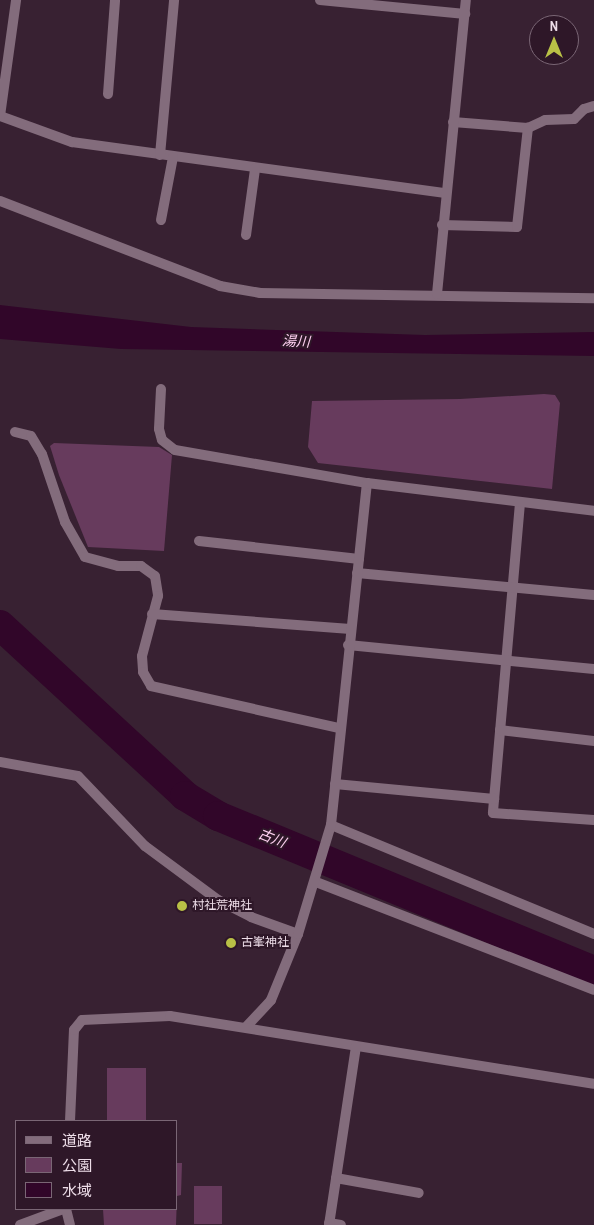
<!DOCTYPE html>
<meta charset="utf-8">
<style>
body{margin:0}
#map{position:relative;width:594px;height:1225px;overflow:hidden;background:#382132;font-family:"Archivo Narrow","Noto Sans JP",sans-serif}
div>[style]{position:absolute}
.green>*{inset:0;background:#673b5d;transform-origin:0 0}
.water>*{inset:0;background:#310629}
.river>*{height:30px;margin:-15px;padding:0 15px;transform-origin:15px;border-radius:15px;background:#310629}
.minor>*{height:10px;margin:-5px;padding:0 5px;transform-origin:5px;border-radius:5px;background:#836c7c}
.dots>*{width:14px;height:14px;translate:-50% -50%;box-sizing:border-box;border:2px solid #2e1728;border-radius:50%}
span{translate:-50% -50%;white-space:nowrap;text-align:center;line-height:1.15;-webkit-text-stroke:4px #2e1728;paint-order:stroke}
.poi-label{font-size:12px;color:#eddde8}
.left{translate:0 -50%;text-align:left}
.water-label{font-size:14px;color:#ffd1f2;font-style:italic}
.legend{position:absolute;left:15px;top:1120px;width:162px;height:90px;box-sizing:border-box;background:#2e1728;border:1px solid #7a6675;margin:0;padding:6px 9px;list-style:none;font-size:15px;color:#eddde8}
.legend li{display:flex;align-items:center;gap:10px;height:25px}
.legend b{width:25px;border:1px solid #7a6675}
.north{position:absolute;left:529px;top:15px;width:50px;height:50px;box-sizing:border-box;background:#2e1728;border:1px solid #7a6675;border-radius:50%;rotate:0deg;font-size:14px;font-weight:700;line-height:20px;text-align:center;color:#eddde8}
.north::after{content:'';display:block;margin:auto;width:18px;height:22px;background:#b9c046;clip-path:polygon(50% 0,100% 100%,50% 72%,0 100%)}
</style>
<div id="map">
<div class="green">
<div style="clip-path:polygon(544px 394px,555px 395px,560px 403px,552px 489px,318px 463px,308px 447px,312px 401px,460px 399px)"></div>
<div style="clip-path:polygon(54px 443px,159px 447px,172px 455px,164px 551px,88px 547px,59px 475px,50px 446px)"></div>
<div style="left:107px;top:1068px;width:39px;height:53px"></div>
<div style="clip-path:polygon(176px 1163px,182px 1163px,181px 1195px,177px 1196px,176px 1225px,104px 1225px,103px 1209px,176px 1209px)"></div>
<div style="left:194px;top:1186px;width:28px;height:38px"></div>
</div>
<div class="water">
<div style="clip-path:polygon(0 305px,191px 327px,425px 335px,594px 332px,594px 356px,121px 349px,0 339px)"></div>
</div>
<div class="river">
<div style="left:0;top:625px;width:252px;rotate:42.7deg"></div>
<div style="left:185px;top:796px;width:39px;rotate:31deg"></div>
<div style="left:218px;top:816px;width:407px;rotate:22.4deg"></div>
</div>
<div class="minor">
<div style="left:320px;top:0;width:146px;rotate:5.5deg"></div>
<div style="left:108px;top:94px;width:94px;rotate:-85.7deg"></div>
<div style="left:0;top:116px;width:77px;rotate:19.9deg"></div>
<div style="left:72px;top:142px;width:377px;rotate:7.8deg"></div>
<div style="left:0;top:116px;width:117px;rotate:-82.1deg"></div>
<div style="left:453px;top:122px;width:75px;rotate:4.6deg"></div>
<div style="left:528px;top:128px;width:19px;rotate:-25deg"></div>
<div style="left:545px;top:120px;width:29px;rotate:-2deg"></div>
<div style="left:574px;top:119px;width:14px;rotate:-45deg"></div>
<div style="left:584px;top:109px;width:10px;rotate:-17deg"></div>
<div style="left:160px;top:155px;width:156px;rotate:-84.8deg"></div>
<div style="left:0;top:201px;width:236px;rotate:21.1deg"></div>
<div style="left:220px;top:286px;width:41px;rotate:9.9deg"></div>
<div style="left:260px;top:293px;width:334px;rotate:0.9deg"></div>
<div style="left:161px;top:220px;width:64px;rotate:-79.2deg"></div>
<div style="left:442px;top:225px;width:75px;rotate:1.5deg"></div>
<div style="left:517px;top:227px;width:100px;rotate:-83.7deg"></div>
<div style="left:246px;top:235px;width:67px;rotate:-82.2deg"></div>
<div style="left:437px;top:294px;width:295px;rotate:-84.4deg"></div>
<div style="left:161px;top:389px;width:40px;rotate:92.9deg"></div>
<div style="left:159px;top:429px;width:11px;rotate:75deg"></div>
<div style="left:162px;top:440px;width:16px;rotate:38deg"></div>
<div style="left:175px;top:450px;width:195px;rotate:9.8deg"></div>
<div style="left:15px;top:432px;width:16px;rotate:14deg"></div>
<div style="left:31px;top:436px;width:21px;rotate:59deg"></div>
<div style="left:42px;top:454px;width:72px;rotate:71.3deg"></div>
<div style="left:65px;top:522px;width:40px;rotate:60.3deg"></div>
<div style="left:85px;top:557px;width:34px;rotate:15deg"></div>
<div style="left:118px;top:566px;width:23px"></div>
<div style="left:141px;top:566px;width:17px;rotate:36deg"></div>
<div style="left:155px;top:576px;width:20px;rotate:81deg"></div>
<div style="left:158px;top:596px;width:62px;rotate:104.9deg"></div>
<div style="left:142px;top:656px;width:16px;rotate:86deg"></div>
<div style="left:143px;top:672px;width:16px;rotate:60deg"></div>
<div style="left:151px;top:686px;width:193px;rotate:12.6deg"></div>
<div style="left:520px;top:503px;width:311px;rotate:95deg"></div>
<div style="left:493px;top:813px;width:101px;rotate:4deg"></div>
<div style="left:199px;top:541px;width:161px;rotate:6.4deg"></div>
<div style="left:357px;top:573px;width:238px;rotate:5.3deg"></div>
<div style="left:152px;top:614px;width:199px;rotate:4.3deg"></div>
<div style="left:348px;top:645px;width:247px;rotate:5.6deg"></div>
<div style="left:500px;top:730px;width:95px;rotate:6.7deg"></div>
<div style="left:0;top:762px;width:79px;rotate:10.2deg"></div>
<div style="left:78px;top:776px;width:97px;rotate:46.3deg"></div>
<div style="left:145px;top:846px;width:91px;rotate:36.5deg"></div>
<div style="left:218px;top:900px;width:37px;rotate:27deg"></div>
<div style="left:251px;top:917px;width:50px;rotate:19.9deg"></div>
<div style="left:335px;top:784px;width:160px;rotate:5.4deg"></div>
<div style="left:331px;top:825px;width:285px;rotate:22.5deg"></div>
<div style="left:316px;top:882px;width:298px;rotate:21.2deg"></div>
<div style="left:247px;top:1026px;width:35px;rotate:-47deg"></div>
<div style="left:271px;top:1000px;width:71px;rotate:-67.8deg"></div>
<div style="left:298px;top:934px;width:114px;rotate:-73.2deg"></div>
<div style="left:331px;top:825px;width:344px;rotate:-84deg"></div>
<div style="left:367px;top:483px;width:229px;rotate:7deg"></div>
<div style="left:70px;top:1121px;width:91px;rotate:-87.5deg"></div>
<div style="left:74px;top:1030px;width:13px;rotate:-51deg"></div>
<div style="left:82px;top:1020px;width:88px;rotate:-2.6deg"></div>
<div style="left:170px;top:1016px;width:429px;rotate:9.1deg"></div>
<div style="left:336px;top:1178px;width:84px;rotate:10.2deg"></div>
<div style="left:66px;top:1209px;width:16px;rotate:76deg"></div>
<div style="left:329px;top:1223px;width:12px;rotate:9deg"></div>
<div style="left:20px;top:1225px;width:46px;rotate:-20.4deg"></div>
<div style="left:329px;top:1225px;width:180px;rotate:-81.4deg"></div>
</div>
<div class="dots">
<div style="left:182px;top:906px;background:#b9c046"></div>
<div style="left:231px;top:943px;background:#b9c046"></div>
</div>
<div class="poi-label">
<span class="left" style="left:192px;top:906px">村社荒神社</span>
<span class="left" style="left:241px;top:943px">古峯神社</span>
</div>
<div class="water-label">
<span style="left:296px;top:341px;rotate:3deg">湯川</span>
<span style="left:272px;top:838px;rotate:22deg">古川</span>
</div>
<ul class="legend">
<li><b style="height:6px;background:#836c7c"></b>道路</li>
<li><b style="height:14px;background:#673b5d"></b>公園</li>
<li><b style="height:14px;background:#310629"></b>水域</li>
</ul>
<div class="north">N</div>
</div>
